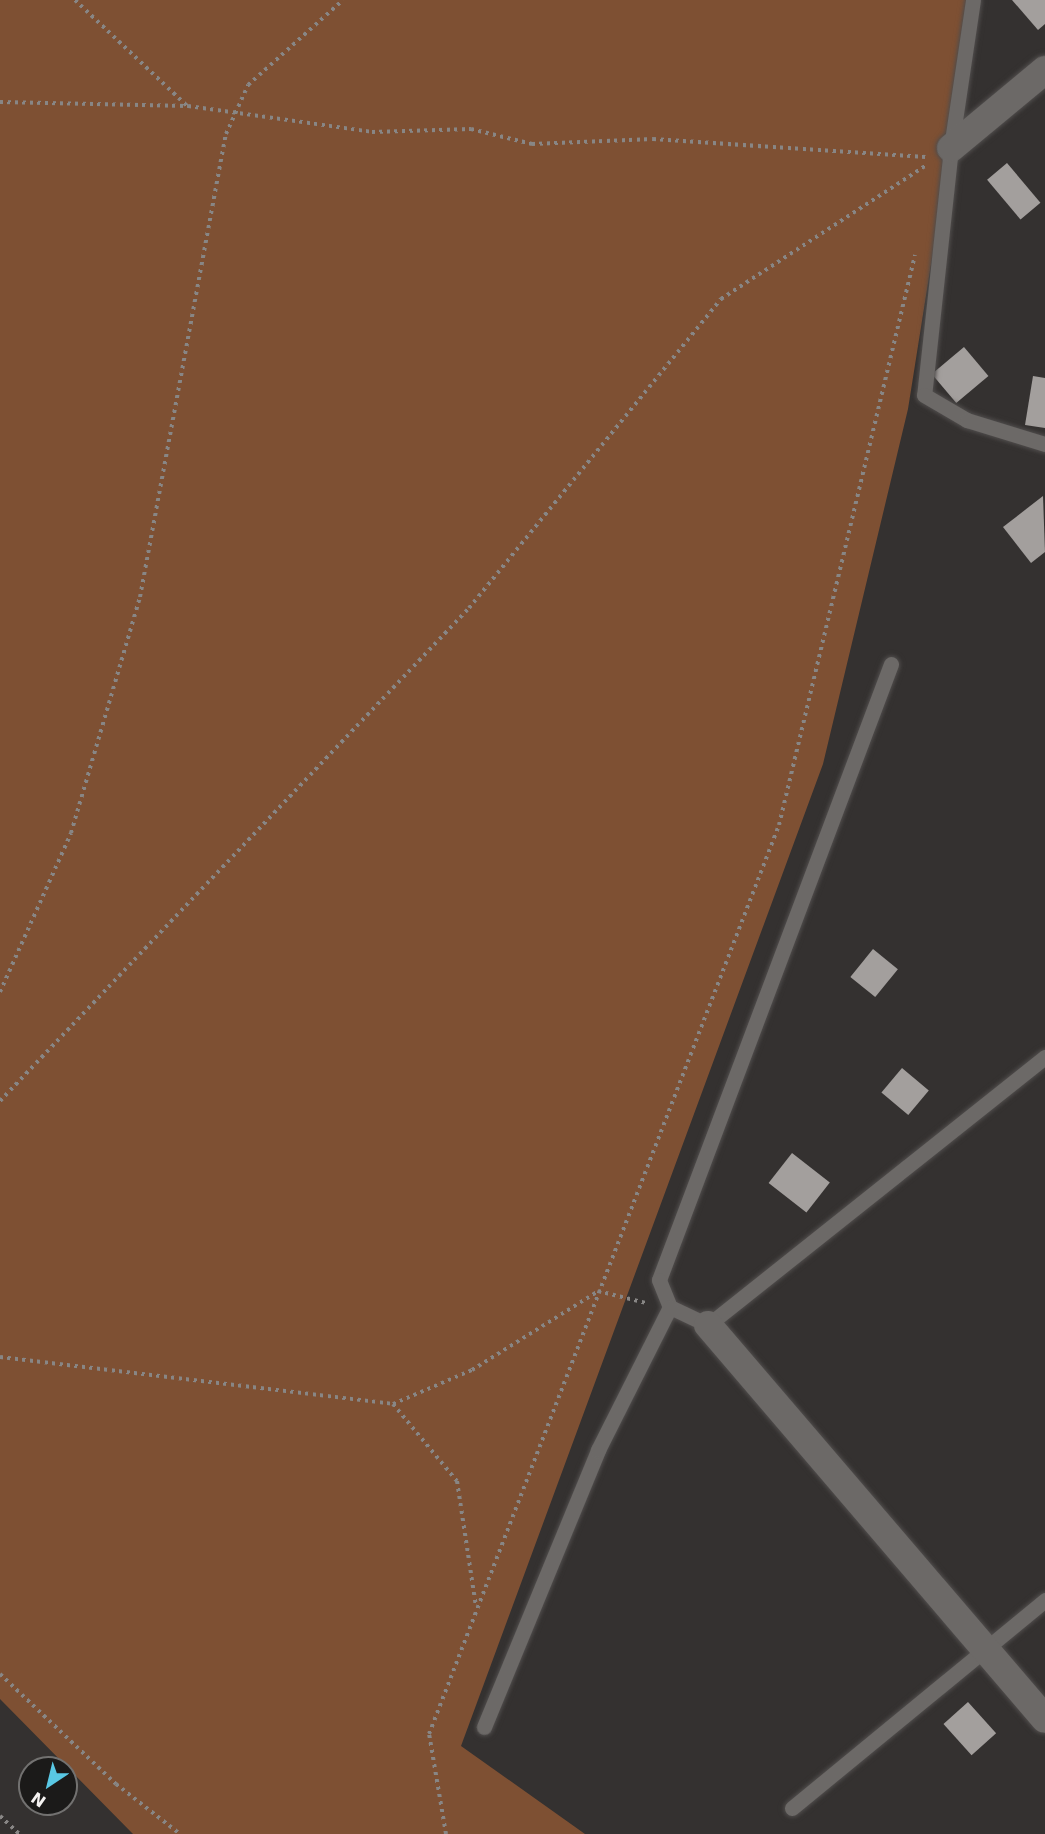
<!DOCTYPE html>
<style>
body{margin:0}
#map{position:relative;width:1045px;height:1834px;overflow:hidden;background:#343130;font-family:"DejaVu Sans",sans-serif}
div>[style]{position:absolute}
.forest>*{inset:0;background:#7e5033}
.building>*{inset:0;background:#a39f9d;transform-origin:0 0}
.path>*{height:4px;margin-top:-2px;transform-origin:0;background:repeating-linear-gradient(90deg,#888685 0 3px,transparent 0 7.5px)}
.roads{filter:drop-shadow(0 0 2px #504d4c) drop-shadow(0 0 2px #504d4c)}
.lane>*{height:15px;margin:-7.5px;padding:0 7.5px;transform-origin:7.5px;border-radius:7.5px;background:#6c6967}
.street>*{height:28px;margin:-14px;padding:0 14px;transform-origin:14px;border-radius:14px;background:#6c6967}
span{translate:-50% -50%;white-space:nowrap;text-align:center;line-height:1.15;-webkit-text-stroke:6px #1b1a19;paint-order:stroke}
.north{position:absolute;left:18px;top:1756px;width:60px;height:60px;box-sizing:border-box;background:#1b1a19;border:2px solid #727170;border-radius:50%;rotate:215deg;font-size:16px;font-weight:700;line-height:24px;text-align:center;color:#f5f3f2}
.north::after{content:'';display:block;margin:auto;width:21px;height:27px;background:#59c8e4;clip-path:polygon(50% 0,100% 100%,50% 72%,0 100%)}
</style>
<div id="map">
<div class="forest">
<div style="clip-path:polygon(0 0,973px 0,908px 409px,823px 764px,461px 1746px,585px 1834px,133px 1834px,0 1699px)"></div>
</div>
<div class="building">
<div style="clip-path:polygon(1012px 0,1045px 0,1045px 24px,1038px 30px)"></div>
<div style="left:1007px;top:163px;width:52px;height:26px;rotate:50deg"></div>
<div style="left:964px;top:347px;width:38px;height:42px;rotate:50deg"></div>
<div style="clip-path:polygon(1033px 376px,1045px 378px,1045px 428px,1025px 425px)"></div>
<div style="clip-path:polygon(1043px 496px,1045px 552px,1031px 563px,1003px 527px)"></div>
<div style="left:873px;top:949px;width:32px;height:36px;rotate:39deg"></div>
<div style="left:902px;top:1068px;width:35px;height:32px;rotate:40deg"></div>
<div style="left:792px;top:1153px;width:48px;height:38px;rotate:38deg"></div>
<div style="left:968px;top:1702px;width:42px;height:33px;rotate:48deg"></div>
</div>
<div class="path">
<div style="left:75px;top:0;width:154px;rotate:43.4deg"></div>
<div style="left:0;top:102px;width:188px;rotate:1.2deg"></div>
<div style="left:188px;top:106px;width:186px;rotate:8deg"></div>
<div style="left:372px;top:132px;width:99px;rotate:-1.7deg"></div>
<div style="left:471px;top:129px;width:63px;rotate:13.8deg"></div>
<div style="left:532px;top:144px;width:121px;rotate:-2.4deg"></div>
<div style="left:653px;top:139px;width:273px;rotate:3.8deg"></div>
<div style="left:0;top:992px;width:174px;rotate:-65.9deg"></div>
<div style="left:71px;top:833px;width:246px;rotate:-73.7deg"></div>
<div style="left:140px;top:597px;width:471px;rotate:-79.5deg"></div>
<div style="left:226px;top:134px;width:54px;rotate:-65.8deg"></div>
<div style="left:248px;top:85px;width:127px;rotate:-41.8deg"></div>
<div style="left:0;top:1101px;width:680px;rotate:-46.43deg"></div>
<div style="left:469px;top:608px;width:399px;rotate:-50.8deg"></div>
<div style="left:721px;top:299px;width:247px;rotate:-33.1deg"></div>
<div style="left:598px;top:1291px;width:49px;rotate:14deg"></div>
<div style="left:0;top:1357px;width:396px;rotate:6.8deg"></div>
<div style="left:393px;top:1404px;width:86px;rotate:-23.3deg"></div>
<div style="left:472px;top:1370px;width:147px;rotate:-32deg"></div>
<div style="left:393px;top:1404px;width:100px;rotate:50.3deg"></div>
<div style="left:457px;top:1481px;width:126px;rotate:81.4deg"></div>
<div style="left:0;top:1674px;width:160px;rotate:43.5deg"></div>
<div style="left:116px;top:1784px;width:81px;rotate:38deg"></div>
<div style="left:0;top:1816px;width:26px;rotate:43deg"></div>
<div style="left:446px;top:1834px;width:101px;rotate:-99.6deg"></div>
<div style="left:429px;top:1734px;width:974px;rotate:-68.94deg"></div>
<div style="left:779px;top:825px;width:586px;rotate:-76.58deg"></div>
</div>
<div class="roads">
<div class="lane">
<div style="left:973px;top:0;width:150px;rotate:98.5deg"></div>
<div style="left:951px;top:148px;width:248px;rotate:96.2deg"></div>
<div style="left:924px;top:395px;width:50px;rotate:30.2deg"></div>
<div style="left:967px;top:420px;width:82px;rotate:17.1deg"></div>
<div style="left:891px;top:664px;width:658px;rotate:110.64deg"></div>
<div style="left:659px;top:1280px;width:29px;rotate:68deg"></div>
<div style="left:670px;top:1307px;width:42px;rotate:25.3deg"></div>
<div style="left:708px;top:1325px;width:431px;rotate:-38.5deg"></div>
<div style="left:484px;top:1727px;width:300px;rotate:-67.6deg"></div>
<div style="left:598px;top:1450px;width:160px;rotate:-63.3deg"></div>
<div style="left:792px;top:1808px;width:328px;rotate:-39.4deg"></div>
</div>
<div class="street">
<div style="left:951px;top:148px;width:122px;rotate:-39.7deg"></div>
<div style="left:708px;top:1325px;width:518px;rotate:49.46deg"></div>
</div>
</div>
<div class="north">N</div>
</div>
